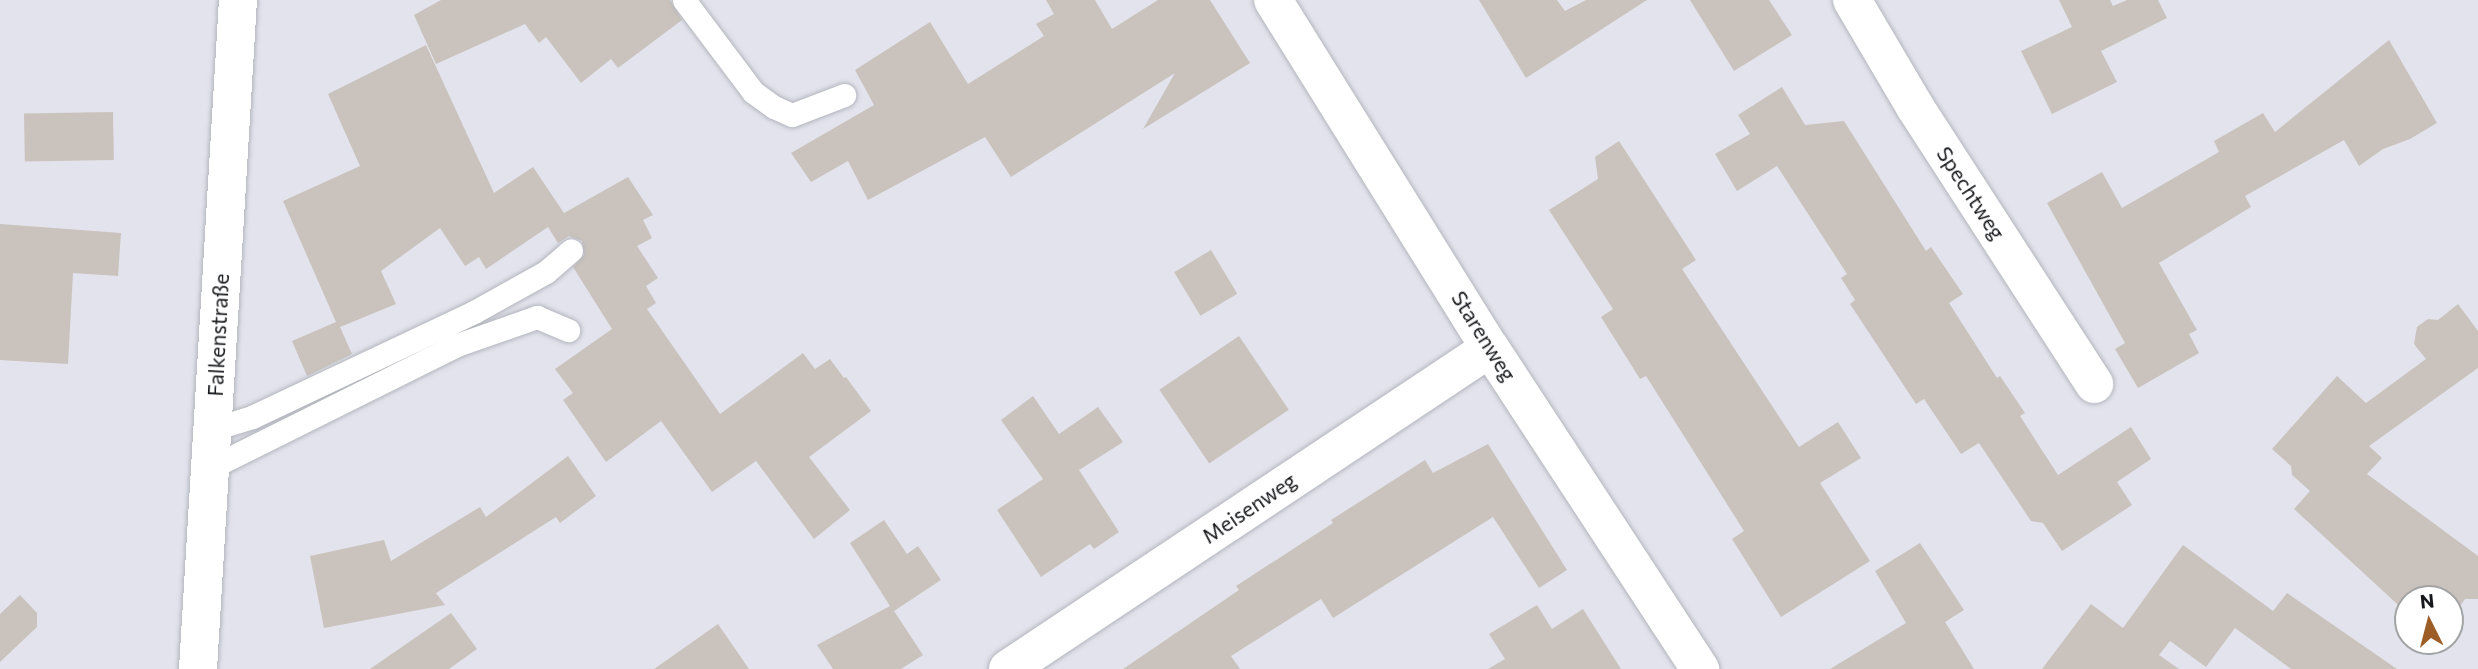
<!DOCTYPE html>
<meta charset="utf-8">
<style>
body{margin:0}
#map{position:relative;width:2478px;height:669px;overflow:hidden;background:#e2e3ec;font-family:Commissioner,sans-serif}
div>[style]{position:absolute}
.building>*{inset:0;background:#cac3bd;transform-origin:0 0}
.roads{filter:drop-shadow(0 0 2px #b3b5bd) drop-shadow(0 0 2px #b3b5bd)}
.service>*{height:23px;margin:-11.5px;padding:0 11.5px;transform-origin:11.5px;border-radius:11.5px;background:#fff}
.minor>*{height:38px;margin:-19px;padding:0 19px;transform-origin:19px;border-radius:19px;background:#fff}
span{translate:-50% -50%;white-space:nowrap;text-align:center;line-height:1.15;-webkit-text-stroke:6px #fff;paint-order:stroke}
.street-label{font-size:21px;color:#17181b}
.north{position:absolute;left:2394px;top:585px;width:70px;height:70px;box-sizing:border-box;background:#fff;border:2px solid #a2a3a4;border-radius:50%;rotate:354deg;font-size:19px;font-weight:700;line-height:28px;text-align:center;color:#17181b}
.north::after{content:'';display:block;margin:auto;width:24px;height:32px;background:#9d5d27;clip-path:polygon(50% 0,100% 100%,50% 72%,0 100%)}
</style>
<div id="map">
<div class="building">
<div style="clip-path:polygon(441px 0,670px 0,682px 20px,618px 68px,611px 59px,581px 83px,546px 37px,539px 43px,525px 24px,436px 64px,414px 15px)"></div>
<div style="clip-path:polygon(1046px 0,1095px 0,1112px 29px,1158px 0,1210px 0,1250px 63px,1143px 129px,1175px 73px,1011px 177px,985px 137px,868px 200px,848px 161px,811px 182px,791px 153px,874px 105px,855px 70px,930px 22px,968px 84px,1044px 36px,1036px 24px,1054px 14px)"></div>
<div style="clip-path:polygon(1479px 0,1557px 0,1565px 11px,1586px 0,1647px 0,1526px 78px)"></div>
<div style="clip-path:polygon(1690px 0,1769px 0,1792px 35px,1734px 71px)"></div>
<div style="clip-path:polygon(2059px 0,2110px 0,2113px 6px,2127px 0,2158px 0,2167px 18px,2101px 51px,2117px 82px,2052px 114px,2021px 51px,2072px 27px)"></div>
<div style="clip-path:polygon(2389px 40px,2437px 123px,2410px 139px,2383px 149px,2359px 166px,2344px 140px,2245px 196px,2251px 207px,2159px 263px,2197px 330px,2189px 334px,2199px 353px,2138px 388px,2115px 349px,2125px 343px,2047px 203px,2102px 172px,2122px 208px,2219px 152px,2214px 141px,2263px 113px,2275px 132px)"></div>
<div style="clip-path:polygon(426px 45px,494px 193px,533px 167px,564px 213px,628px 177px,653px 215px,643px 220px,652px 238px,637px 246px,658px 278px,646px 286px,656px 303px,647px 309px,720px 414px,803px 353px,815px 369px,830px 359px,844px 378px,846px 377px,871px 411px,809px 457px,850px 510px,814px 539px,756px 461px,712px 492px,661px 421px,606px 462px,563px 400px,573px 393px,555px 369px,612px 329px,573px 267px,584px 255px,582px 241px,569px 236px,558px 243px,548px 227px,486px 269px,479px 257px,465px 266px,440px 228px,381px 271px,396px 304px,340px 327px,352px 354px,307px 376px,292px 341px,336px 322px,283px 201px,360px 166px,328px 94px)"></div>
<div style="clip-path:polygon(1782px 87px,1805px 125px,1844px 121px,1926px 251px,1931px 247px,1963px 294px,1949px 303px,1997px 378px,2000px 376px,2025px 413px,2020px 416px,2058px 475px,2131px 427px,2151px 459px,2117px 482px,2132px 505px,2062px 551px,2043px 523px,2031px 521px,1979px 443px,1961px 454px,1924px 399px,1916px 404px,1850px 304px,1855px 300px,1841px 278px,1847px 274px,1777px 166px,1737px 191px,1715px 154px,1750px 134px,1738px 115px)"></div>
<div style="left:113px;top:112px;width:48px;height:89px;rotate:89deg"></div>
<div style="clip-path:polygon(1619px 141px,1696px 260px,1682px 269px,1799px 447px,1838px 422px,1861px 458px,1820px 483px,1870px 561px,1781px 617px,1732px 539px,1744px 531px,1646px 376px,1640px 379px,1601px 317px,1613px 309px,1549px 210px,1598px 179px,1595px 157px)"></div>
<div style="clip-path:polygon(0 224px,121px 233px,118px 276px,73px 273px,68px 364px,0 360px)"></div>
<div style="left:1211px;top:250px;width:51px;height:43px;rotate:59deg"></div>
<div style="clip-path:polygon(2458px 304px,2478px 331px,2478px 368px,2369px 446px,2382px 458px,2367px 474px,2478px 556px,2478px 599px,2465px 599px,2450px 619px,2450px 599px,2408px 599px,2408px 614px,2294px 509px,2310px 491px,2292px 475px,2291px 466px,2272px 449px,2337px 376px,2366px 403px,2426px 359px,2414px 344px,2417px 327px,2428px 319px,2438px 320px)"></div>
<div style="left:1239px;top:336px;width:89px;height:96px;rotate:56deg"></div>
<div style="clip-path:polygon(1033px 396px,1059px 434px,1098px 407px,1123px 442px,1079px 470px,1119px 532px,1094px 549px,1090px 544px,1041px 577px,997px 510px,1043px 479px,1001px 420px)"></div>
<div style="clip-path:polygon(1488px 444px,1567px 570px,1539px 588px,1493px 517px,1333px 618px,1321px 599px,1231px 656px,1240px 669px,1123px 669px,1239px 590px,1236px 586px,1333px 523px,1331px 520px,1425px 460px,1433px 473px)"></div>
<div style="clip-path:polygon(568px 456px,596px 496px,560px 523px,556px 517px,436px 593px,445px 605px,324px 628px,310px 556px,384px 540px,391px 561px,480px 507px,486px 517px)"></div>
<div style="clip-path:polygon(884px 520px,907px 554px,918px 546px,941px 580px,894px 611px,923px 655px,901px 669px,833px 669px,817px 645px,890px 606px,850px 543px)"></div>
<div style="clip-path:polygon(1920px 543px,1964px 610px,1945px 622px,1974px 669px,1830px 669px,1906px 623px,1875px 571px)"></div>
<div style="clip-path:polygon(2183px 545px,2273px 611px,2287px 593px,2397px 669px,2291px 669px,2235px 628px,2206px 667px,2170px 641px,2159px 655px,2179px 669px,2042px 669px,2091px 604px,2123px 628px)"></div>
<div style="clip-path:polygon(20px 595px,37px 613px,37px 627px,0 662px,0 614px)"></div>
<div style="clip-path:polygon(1537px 605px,1552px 629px,1583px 609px,1621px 669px,1488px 669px,1505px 659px,1489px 634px)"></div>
<div style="clip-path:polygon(451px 613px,477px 649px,449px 669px,370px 669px)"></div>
<div style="clip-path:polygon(718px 624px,749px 669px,654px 669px)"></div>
</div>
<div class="roads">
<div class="service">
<div style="left:684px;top:0;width:115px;rotate:53.1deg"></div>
<div style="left:753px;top:92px;width:26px;rotate:36deg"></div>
<div style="left:774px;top:107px;width:20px;rotate:24deg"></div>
<div style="left:792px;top:115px;width:56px;rotate:-21deg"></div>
<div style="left:213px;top:429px;width:41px;rotate:-17.1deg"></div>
<div style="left:252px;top:417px;width:246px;rotate:-25.3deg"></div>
<div style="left:474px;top:312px;width:82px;rotate:-29.1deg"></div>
<div style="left:546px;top:272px;width:33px;rotate:-41deg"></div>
<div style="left:210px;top:468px;width:276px;rotate:-26.5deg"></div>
<div style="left:457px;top:345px;width:85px;rotate:-19.3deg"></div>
<div style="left:537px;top:317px;width:34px;rotate:23deg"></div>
</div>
<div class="minor">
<div style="left:1273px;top:0;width:410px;rotate:58.1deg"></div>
<div style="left:1490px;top:348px;width:384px;rotate:56.8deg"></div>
<div style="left:1852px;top:0;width:124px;rotate:59.5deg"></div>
<div style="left:1915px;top:107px;width:330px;rotate:57.1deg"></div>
<div style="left:198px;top:669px;width:670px;rotate:-86.58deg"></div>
<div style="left:1008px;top:669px;width:579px;rotate:-33.66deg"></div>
</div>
</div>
<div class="street-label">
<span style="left:1971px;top:193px;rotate:57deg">Spechtweg</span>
<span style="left:218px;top:335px;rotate:-87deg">Falkenstraße</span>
<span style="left:1484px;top:336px;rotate:58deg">Starenweg</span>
<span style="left:1249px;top:508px;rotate:-34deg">Meisenweg</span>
</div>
<div class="north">N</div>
</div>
